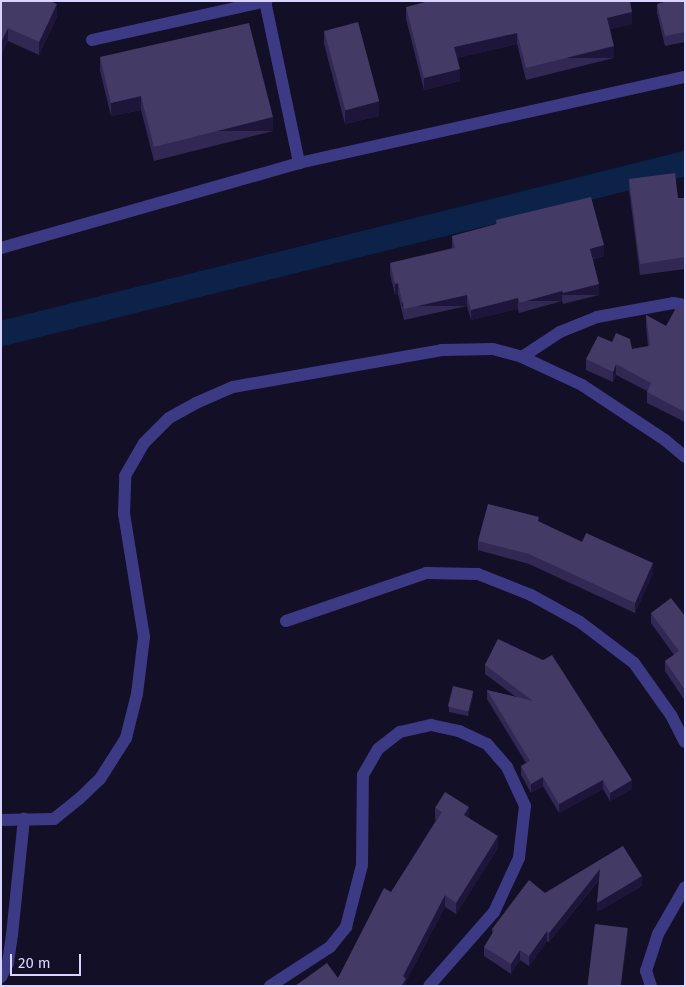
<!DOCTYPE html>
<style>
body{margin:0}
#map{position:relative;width:686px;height:987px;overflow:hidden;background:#130f26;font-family:"Fira Sans",sans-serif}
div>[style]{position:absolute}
.canal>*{height:25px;margin:-12.5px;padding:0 12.5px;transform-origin:12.5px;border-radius:12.5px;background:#0c2248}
.street>*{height:12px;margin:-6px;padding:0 6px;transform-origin:6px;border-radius:6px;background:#3d3a85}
.wall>*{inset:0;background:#312854}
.shaded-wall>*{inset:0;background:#1d163a;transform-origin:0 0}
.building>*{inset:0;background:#433a66;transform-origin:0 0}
span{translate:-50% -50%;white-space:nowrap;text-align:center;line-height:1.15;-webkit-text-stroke:5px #130f26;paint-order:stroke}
.frame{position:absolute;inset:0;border:2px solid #d9d4ff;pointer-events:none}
.scale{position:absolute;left:10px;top:954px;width:71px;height:22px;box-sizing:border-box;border:2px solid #d9d4ff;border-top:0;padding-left:6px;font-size:15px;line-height:18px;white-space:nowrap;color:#d9d4ff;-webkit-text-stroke:4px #130f26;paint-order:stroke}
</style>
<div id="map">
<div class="canal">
<div style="left:1px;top:333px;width:705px;rotate:-13.96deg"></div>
</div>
<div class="street">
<div style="left:265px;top:1px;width:166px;rotate:78.1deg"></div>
<div style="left:92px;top:40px;width:179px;rotate:-12.6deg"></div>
<div style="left:1px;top:248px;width:310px;rotate:-15.9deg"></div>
<div style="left:299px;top:163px;width:395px;rotate:-12.6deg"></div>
<div style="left:522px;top:357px;width:45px;rotate:-33.3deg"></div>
<div style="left:560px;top:332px;width:40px;rotate:-22deg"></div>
<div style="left:597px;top:317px;width:77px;rotate:-10.4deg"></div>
<div style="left:673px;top:303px;width:12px;rotate:9deg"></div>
<div style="left:286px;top:621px;width:148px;rotate:-18.9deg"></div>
<div style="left:426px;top:573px;width:52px;rotate:1.1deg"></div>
<div style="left:478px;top:574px;width:57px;rotate:21.6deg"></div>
<div style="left:531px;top:595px;width:56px;rotate:28.9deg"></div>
<div style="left:580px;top:622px;width:68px;rotate:37.2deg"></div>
<div style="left:634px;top:663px;width:64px;rotate:54.6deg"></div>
<div style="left:671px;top:715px;width:30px;rotate:63deg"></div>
<div style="left:1px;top:820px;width:53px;rotate:-1.1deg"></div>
<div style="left:54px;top:819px;width:32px;rotate:-39deg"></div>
<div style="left:79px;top:799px;width:29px;rotate:-44deg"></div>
<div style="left:100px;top:779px;width:49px;rotate:-57.6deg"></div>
<div style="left:126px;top:738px;width:45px;rotate:-76deg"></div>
<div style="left:137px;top:694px;width:57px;rotate:-83deg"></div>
<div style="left:144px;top:637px;width:125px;rotate:-99.2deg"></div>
<div style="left:124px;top:514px;width:38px;rotate:-88deg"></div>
<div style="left:125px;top:476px;width:38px;rotate:-60deg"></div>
<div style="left:144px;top:443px;width:35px;rotate:-45deg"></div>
<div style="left:169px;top:418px;width:31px;rotate:-29deg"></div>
<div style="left:196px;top:403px;width:40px;rotate:-23.4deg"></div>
<div style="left:233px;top:387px;width:212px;rotate:-10deg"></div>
<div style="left:442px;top:350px;width:51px;rotate:-1.1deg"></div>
<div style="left:493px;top:349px;width:30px;rotate:15deg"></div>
<div style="left:522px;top:357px;width:66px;rotate:25deg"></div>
<div style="left:582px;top:385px;width:100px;rotate:33.5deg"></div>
<div style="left:665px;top:440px;width:26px;rotate:40deg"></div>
<div style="left:1px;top:977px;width:16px;rotate:-63deg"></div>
<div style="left:8px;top:963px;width:28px;rotate:-82deg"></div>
<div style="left:12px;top:935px;width:117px;rotate:-84.1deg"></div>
<div style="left:270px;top:986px;width:72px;rotate:-33deg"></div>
<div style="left:330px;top:947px;width:26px;rotate:-51deg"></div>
<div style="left:346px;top:927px;width:64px;rotate:-75.5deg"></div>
<div style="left:362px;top:865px;width:90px;rotate:-89.4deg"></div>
<div style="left:363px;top:775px;width:30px;rotate:-60deg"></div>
<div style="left:378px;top:749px;width:28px;rotate:-38deg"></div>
<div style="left:400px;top:732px;width:32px;rotate:-13deg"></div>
<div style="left:431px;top:725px;width:29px;rotate:12deg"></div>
<div style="left:459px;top:731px;width:31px;rotate:25deg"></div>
<div style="left:487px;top:744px;width:30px;rotate:49deg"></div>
<div style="left:507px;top:767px;width:43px;rotate:65.2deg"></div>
<div style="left:525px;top:806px;width:52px;rotate:96.6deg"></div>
<div style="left:519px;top:858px;width:60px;rotate:114.8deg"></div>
<div style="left:494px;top:912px;width:98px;rotate:131.3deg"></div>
<div style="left:651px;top:986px;width:16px;rotate:-108deg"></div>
<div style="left:646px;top:971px;width:39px;rotate:-72deg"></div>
<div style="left:658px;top:934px;width:54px;rotate:-60.1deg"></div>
</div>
<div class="wall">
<div style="clip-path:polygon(1px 1px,57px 17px,39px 55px,8px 41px)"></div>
<div style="clip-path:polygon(685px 1px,685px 42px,665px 46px,657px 13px,657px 4px)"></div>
<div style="clip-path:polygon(406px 7px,632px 24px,610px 29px,614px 58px,526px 80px,517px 44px,457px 58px,460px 81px,424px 90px,406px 19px)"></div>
<div style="clip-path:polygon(324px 30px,379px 116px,345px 124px,324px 44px)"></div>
<div style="clip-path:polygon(100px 57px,273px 131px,154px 161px,141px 110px,111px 116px,100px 71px)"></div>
<div style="clip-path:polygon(629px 179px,678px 198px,685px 198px,685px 269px,640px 275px,629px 190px)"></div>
<div style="clip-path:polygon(496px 220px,604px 256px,593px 259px,599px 295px,563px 304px,562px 301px,519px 313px,518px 309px,471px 320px,467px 306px,404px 320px,398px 294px,395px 295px,390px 274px,390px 263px,452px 248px,452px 236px,496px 224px)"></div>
<div style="clip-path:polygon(685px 310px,685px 422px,647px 403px,647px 391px,616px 375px,613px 382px,586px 370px,586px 359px,612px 342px,632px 349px,648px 346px,646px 326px,646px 315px,666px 326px)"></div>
<div style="clip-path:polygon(539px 522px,582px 542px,653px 573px,635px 613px,529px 564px,478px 550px,478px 541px)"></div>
<div style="clip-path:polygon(651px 613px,685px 616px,685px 701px,665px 671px,665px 661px,674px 655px,651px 623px)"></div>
<div style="clip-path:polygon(498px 639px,632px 789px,610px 801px,603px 789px,559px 813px,543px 786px,531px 793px,521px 775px,521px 766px,526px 763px,487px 699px,487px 690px,516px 697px,485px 674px,485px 665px)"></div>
<div style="clip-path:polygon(473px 696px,468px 716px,449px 712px,449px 707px)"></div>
<div style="clip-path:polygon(435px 808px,469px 818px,498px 848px,456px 914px,445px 907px,406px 981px,406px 986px,338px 978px,436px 820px,435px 819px)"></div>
<div style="clip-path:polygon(623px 846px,642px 886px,597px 912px,599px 880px,549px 942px,547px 941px,529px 966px,520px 960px,511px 974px,484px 956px,484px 947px,492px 934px,492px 929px,545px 893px)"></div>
</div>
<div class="shaded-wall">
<div style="clip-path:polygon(57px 4px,57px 17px,39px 55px,39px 42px)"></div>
<div style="clip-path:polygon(632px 12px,632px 24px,607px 30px,607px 18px)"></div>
<div style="clip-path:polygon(8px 28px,8px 41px,1px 56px,1px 43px)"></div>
<div style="clip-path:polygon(517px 33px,517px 44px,454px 59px,454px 47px)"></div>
<div style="left:614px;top:46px;width:12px;height:91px;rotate:90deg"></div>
<div style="clip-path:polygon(460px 69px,460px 81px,424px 90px,424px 78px)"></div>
<div style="clip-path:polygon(141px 96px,141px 110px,111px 116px,111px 103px)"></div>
<div style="clip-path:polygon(379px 101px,379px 116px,345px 124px,345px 110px)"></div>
<div style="left:273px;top:117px;width:14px;height:123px;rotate:90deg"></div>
<div style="clip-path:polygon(604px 245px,604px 256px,590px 259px,590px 249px)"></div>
<div style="clip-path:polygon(398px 283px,398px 294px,395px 295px,395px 284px)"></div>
<div style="left:599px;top:284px;width:11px;height:37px;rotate:90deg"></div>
<div style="left:562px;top:291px;width:10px;height:45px;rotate:90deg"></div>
<div style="left:467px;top:295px;width:11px;height:65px;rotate:90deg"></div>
<div style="clip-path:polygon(518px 298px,518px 309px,471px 320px,471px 310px)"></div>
<div style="clip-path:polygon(616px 364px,616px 375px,613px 382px,613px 372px)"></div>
<div style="clip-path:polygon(653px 563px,653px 573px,635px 613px,635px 603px)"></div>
<div style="clip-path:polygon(473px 691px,473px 696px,468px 716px,468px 711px)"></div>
<div style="clip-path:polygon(543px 777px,543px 786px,531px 793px,531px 784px)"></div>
<div style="clip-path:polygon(603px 780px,603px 789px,559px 813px,559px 804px)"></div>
<div style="clip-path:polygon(632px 780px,632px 789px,610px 801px,610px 793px)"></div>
<div style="clip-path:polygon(469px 807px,469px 819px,464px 815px)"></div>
<div style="clip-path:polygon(498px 836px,498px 848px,456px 914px,456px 903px)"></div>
<div style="clip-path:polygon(600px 869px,600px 878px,549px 942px,549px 933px)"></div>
<div style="clip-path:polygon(642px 876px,642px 886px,597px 912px,597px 903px)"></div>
<div style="clip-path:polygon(445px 895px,445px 907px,406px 981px,406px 986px,401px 986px,403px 976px)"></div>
<div style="clip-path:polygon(628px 928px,628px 937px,621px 986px,620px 986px)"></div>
<div style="clip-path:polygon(547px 931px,547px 941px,529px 966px,529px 956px)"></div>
<div style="clip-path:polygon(520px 950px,520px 960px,511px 974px,511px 964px)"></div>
</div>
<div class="building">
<div style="clip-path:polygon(1px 1px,50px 1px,57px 4px,39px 42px,8px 28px,1px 43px)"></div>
<div style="clip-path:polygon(429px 1px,630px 1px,632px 12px,607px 18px,614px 46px,526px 68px,517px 33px,454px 47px,460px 69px,424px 78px,406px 7px)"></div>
<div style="clip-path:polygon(667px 1px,685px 1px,685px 32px,665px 36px,657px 4px)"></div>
<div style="left:358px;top:22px;width:82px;height:35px;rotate:75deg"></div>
<div style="clip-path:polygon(249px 23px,273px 117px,154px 147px,141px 96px,111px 103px,100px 57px)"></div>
<div style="clip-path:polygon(675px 173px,678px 198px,685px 198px,685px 257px,640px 264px,629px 179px)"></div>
<div style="clip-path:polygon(591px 197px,604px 245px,590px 249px,599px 284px,563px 293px,562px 291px,519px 303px,518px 298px,471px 310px,467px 295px,404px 309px,398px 283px,395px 284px,390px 263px,455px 248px,452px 236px,497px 224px,496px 220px)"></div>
<div style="clip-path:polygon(677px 306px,685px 310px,685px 412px,647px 392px,651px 383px,616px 364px,613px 372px,586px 359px,598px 336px,612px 342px,616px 333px,630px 339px,632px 349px,650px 346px,646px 315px,666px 326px)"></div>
<div style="clip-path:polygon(488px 504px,539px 517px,538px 521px,582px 542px,586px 533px,653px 563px,635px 603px,529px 554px,478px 541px)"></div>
<div style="clip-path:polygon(671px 598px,685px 616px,685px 690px,665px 661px,679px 651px,651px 613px)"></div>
<div style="clip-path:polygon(498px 639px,543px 660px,552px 655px,632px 780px,610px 793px,603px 780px,559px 804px,543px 777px,531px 784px,521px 766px,530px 761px,487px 690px,533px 701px,485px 665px)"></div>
<div style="left:453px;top:686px;width:21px;height:21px;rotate:14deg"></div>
<div style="clip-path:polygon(445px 792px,469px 807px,464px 815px,498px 836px,456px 903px,445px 895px,403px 976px,406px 979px,401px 986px,295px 986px,327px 963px,338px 978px,384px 888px,391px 892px,442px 812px,435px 808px)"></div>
<div style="clip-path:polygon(623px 846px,642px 876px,597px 903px,600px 869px,549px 933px,547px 931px,529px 956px,520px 950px,511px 964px,484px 947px,494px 931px,492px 929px,529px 880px,545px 893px)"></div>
<div style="left:595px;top:924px;width:33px;height:63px;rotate:7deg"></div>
</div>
<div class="frame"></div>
<div class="scale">20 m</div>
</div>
